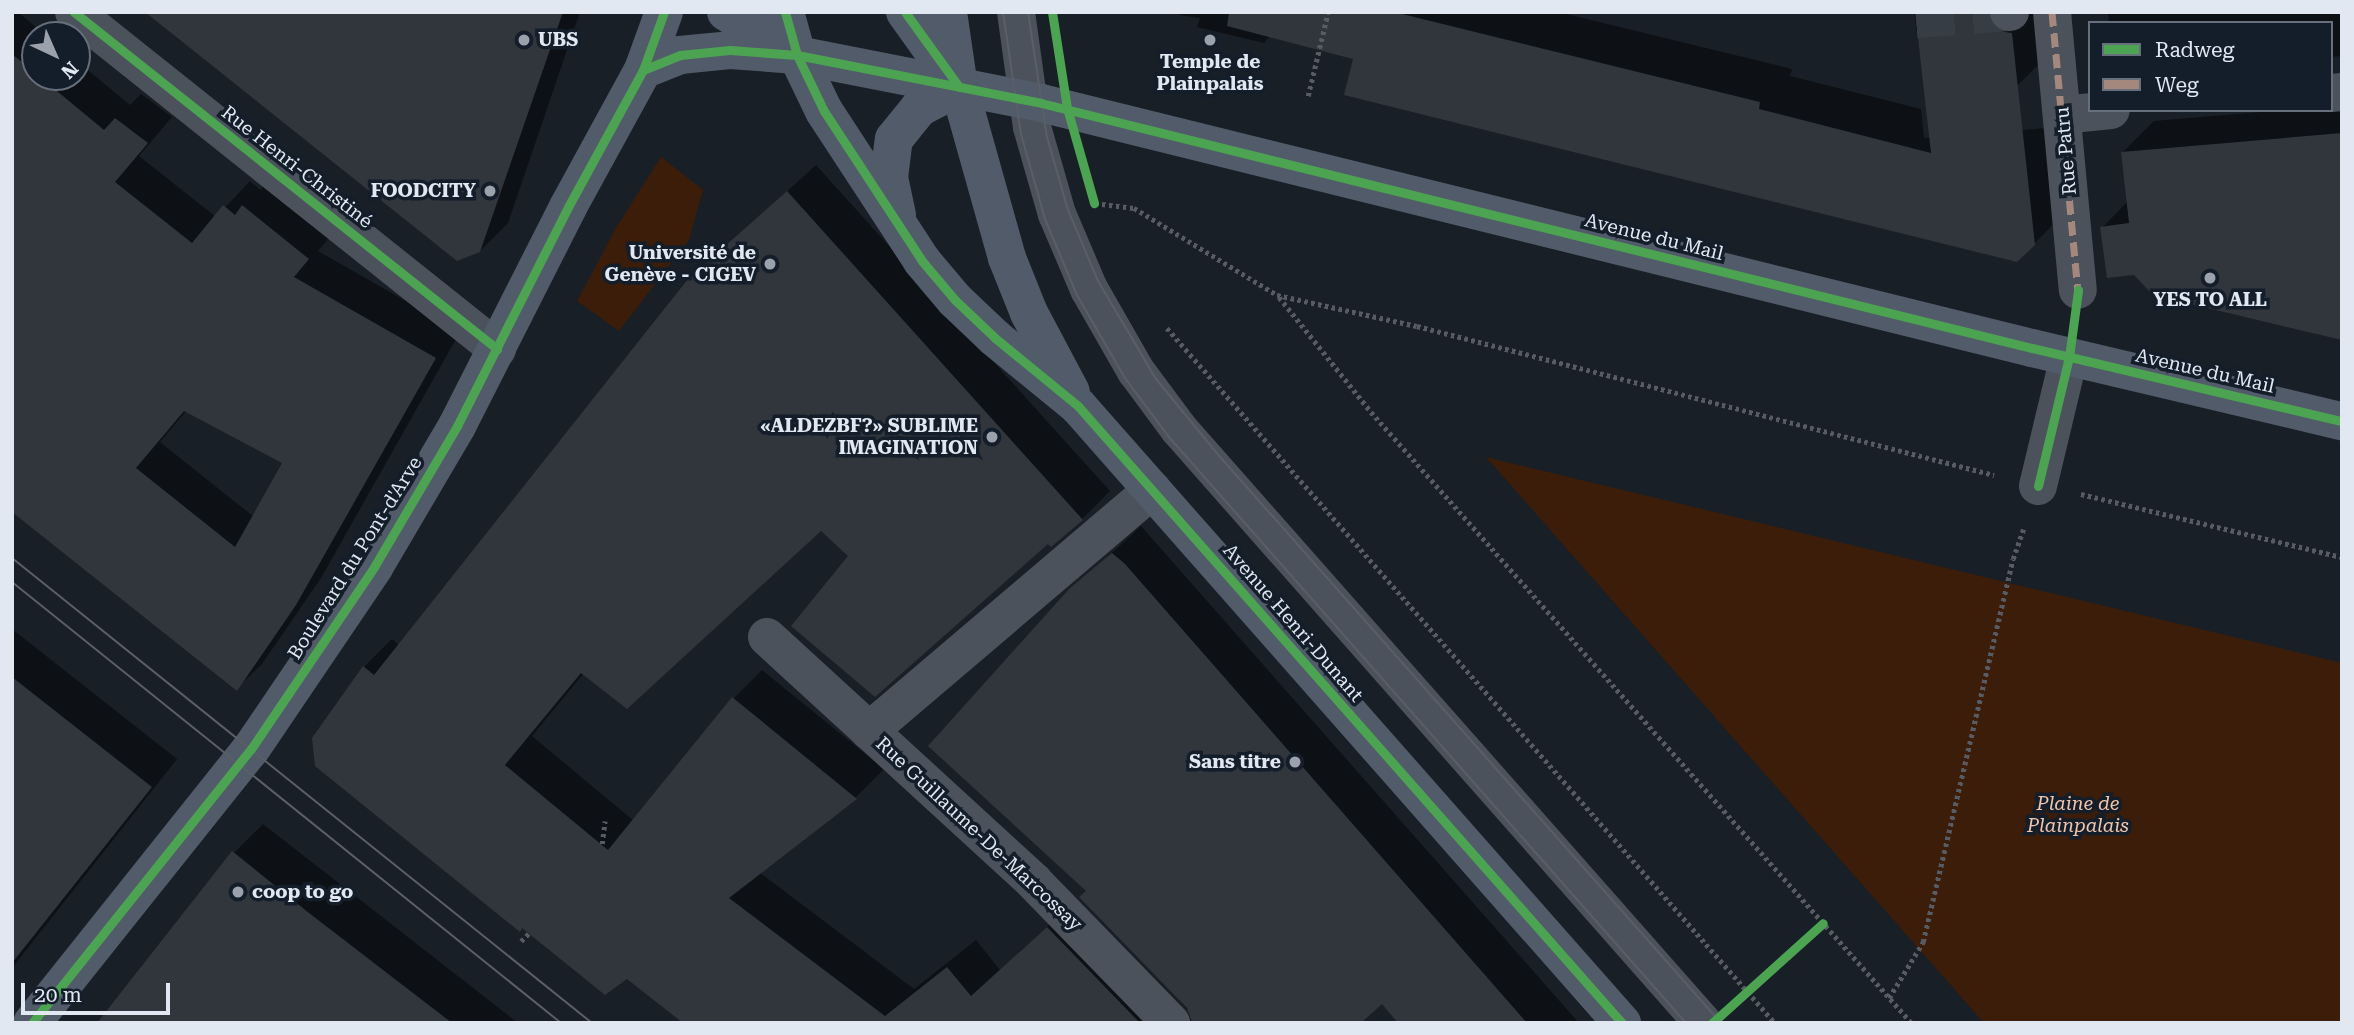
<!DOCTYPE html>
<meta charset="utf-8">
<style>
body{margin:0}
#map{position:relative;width:2354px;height:1035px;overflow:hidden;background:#191f26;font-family:"Roboto Serif",serif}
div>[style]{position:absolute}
.green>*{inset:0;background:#3b1d09}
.shadow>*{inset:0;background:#0007}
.building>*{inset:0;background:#31363d}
.minor-tunnel>*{height:38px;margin-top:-19px;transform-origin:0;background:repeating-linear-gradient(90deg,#373d45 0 38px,transparent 0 57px)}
.path>*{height:4.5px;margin-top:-2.25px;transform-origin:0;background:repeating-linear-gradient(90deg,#575c64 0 3.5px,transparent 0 7px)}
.minor>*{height:38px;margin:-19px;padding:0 19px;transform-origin:19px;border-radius:19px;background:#4b525c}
.major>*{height:38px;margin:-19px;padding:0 19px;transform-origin:19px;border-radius:19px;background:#515b69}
.tram>*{height:2px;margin:-1px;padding:0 1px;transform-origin:1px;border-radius:1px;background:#5a5f67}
.quiet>*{height:7px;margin-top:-3.5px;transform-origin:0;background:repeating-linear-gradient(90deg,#a5887d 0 14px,transparent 0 21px)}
.cycleway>*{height:9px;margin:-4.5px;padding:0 4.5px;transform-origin:4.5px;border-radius:4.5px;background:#4ca352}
.dots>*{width:19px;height:19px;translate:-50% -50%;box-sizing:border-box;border:4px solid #141e2b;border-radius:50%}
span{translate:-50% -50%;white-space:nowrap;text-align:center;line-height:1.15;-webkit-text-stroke:7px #141e2b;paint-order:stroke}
.poi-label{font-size:19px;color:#e1e8f2;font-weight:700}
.left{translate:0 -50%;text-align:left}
.right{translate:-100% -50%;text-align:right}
.street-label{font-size:19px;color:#e1e8f2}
.park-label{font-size:19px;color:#f2c5ab;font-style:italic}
.frame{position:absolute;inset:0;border:14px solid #e1e8f2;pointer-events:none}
.legend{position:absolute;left:2088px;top:21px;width:245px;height:91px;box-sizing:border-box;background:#141e2b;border:2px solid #666f7b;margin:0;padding:9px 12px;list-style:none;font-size:21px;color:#e1e8f2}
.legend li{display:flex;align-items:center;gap:14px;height:35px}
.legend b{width:35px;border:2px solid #666f7b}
.north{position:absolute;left:21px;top:21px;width:70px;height:70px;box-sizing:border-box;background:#141e2b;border:2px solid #666f7b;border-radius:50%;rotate:136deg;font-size:19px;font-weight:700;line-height:28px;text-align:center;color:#e1e8f2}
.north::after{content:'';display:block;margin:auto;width:24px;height:32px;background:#9ba2ab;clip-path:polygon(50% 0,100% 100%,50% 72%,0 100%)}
.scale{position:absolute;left:21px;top:983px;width:149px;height:32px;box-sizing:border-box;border:4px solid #e1e8f2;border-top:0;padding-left:9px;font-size:21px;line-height:24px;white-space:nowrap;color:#e1e8f2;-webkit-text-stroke:5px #141e2b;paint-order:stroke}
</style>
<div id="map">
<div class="green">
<div style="clip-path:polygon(661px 157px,703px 190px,689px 240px,619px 331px,577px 301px,617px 226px)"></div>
<div style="clip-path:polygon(1486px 457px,2342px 663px,2342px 1023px,1984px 1023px)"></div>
</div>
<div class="shadow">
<div style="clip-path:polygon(evenodd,12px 12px,18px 12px,45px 35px,35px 35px,35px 77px,77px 77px,77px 61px,130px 105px,141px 94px,172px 117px,139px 156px,216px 217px,250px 181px,260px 190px,269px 181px,333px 233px,318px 251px,460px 332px,321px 578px,262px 664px,236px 689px,12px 511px,12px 12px,187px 410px,285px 463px,254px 517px,160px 442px,187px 410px)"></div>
<div style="clip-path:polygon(147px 12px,580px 12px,508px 223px,480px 251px)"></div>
<div style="clip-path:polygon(1180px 12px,1558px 12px,1792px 69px,1790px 76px,1921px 109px,1924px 138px,2058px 127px,2067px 210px,2034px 244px,1271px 35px,1264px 43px,1197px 27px,1200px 18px,1179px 15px)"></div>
<div style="clip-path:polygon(1914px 12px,2047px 12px,2051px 52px,2017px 86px,1926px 95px)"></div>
<div style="clip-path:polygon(2108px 12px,2342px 12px,2342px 56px,2331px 57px,2331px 23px,2109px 23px)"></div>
<div style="clip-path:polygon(2342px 106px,2342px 339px,2102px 228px,2128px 201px,2123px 152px,2154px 121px,2286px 110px,2331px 110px)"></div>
<div style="clip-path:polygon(816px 165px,1110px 491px,1082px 519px,1048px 541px,850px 556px,821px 528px,584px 673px,532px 736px,634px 821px,734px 698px,762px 670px,884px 769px,856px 797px,759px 872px,914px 989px,976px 940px,1000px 970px,1076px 900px,1183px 1010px,1193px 1016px,1088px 891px,1072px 590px,1141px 526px,1579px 1023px,1401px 1023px,1382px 1002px,1359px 1023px,685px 1023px,627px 977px,364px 667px,392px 639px,400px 646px,690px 280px)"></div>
<div style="clip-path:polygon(12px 629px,177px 759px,12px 968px)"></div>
<div style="clip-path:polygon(263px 824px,518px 1023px,99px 1023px,234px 853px)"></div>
</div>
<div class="building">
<div style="clip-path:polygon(145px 12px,563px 12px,480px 252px,457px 261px)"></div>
<div style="clip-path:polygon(1229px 12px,1394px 12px,1760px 102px,1759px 109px,1931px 153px,1915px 12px,1987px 12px,1990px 22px,1998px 31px,2012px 33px,2035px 245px,2017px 262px,1344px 95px,1353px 59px,1227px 26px)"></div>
<div style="clip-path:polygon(evenodd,12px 54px,35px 73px,35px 77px,40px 77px,104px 130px,115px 118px,148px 143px,115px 182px,192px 243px,223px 205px,235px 215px,242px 205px,309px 259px,294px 277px,436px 358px,296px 605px,237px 691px,12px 512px,12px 54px,184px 411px,282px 463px,235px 547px,136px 468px,184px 411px)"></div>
<div style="clip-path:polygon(2342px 133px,2342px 340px,2153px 295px,2134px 275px,2107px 278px,2100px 227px,2129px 223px,2121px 152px)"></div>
<div style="clip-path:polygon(787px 191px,1083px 520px,1051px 547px,1048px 544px,875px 697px,791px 626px,848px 556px,821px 531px,627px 709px,581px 673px,505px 765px,608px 850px,732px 697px,857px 799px,729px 898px,885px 1016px,947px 967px,971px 996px,1047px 927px,1140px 1023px,683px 1023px,627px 979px,605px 995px,522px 928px,520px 932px,315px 766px,312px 738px,363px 666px,374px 675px,688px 279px)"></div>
<div style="clip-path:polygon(1112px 553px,1125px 564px,1527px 1023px,1398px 1023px,1382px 1004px,1361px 1023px,1192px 1023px,1187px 1008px,1079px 897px,1086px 891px,928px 746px,1070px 588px)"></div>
<div style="clip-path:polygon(12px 677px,152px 787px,12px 963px)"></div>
<div style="clip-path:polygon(232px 851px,309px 913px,452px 1023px,97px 1023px)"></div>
</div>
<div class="minor-tunnel">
<div style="left:1916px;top:19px;width:93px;rotate:-4.3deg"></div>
</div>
<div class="path">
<div style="left:1308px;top:96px;width:86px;rotate:-76.6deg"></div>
<div style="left:1102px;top:204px;width:32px;rotate:7deg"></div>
<div style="left:1134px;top:208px;width:167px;rotate:31.3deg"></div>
<div style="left:1167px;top:328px;width:923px;rotate:48.82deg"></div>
<div style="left:2081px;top:494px;width:268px;rotate:13.6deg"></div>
<div style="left:602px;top:844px;width:23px;rotate:-83deg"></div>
<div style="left:521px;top:941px;width:11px;rotate:-45deg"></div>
<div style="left:1889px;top:998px;width:66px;rotate:-58.7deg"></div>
<div style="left:1923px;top:942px;width:393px;rotate:-76.8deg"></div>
<div style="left:2013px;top:559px;width:34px;rotate:-71deg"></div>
<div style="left:1911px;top:1023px;width:812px;rotate:-131.5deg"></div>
<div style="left:1373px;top:415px;width:154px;rotate:-128.7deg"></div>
<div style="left:1277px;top:295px;width:143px;rotate:12.5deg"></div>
<div style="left:1417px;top:326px;width:596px;rotate:14.48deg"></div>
</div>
<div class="minor">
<div style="left:74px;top:12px;width:541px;rotate:38.54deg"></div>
<div style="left:1016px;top:12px;width:116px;rotate:82.1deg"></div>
<div style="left:1032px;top:127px;width:91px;rotate:74deg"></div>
<div style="left:1057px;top:214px;width:82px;rotate:66.9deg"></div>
<div style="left:1089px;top:289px;width:95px;rotate:60.2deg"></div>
<div style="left:1136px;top:371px;width:72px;rotate:53.4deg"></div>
<div style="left:1179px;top:429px;width:792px;rotate:48.58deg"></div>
<div style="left:2009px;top:12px;width:1px"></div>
<div style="left:2052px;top:12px;width:279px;rotate:84.7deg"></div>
<div style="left:2331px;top:93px;width:11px;rotate:-5deg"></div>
<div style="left:2062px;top:115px;width:49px;rotate:-5.8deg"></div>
<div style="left:2038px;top:486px;width:133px;rotate:-76.5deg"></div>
<div style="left:767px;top:637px;width:362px;rotate:42.5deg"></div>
<div style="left:1034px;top:882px;width:197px;rotate:45.8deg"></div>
<div style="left:869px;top:731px;width:372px;rotate:-40.4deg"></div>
</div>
<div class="major">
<div style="left:726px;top:12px;width:75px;rotate:31.4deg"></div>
<div style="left:785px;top:12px;width:45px;rotate:74.4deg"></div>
<div style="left:797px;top:55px;width:62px;rotate:64.3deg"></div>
<div style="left:824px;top:111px;width:179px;rotate:56.8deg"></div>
<div style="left:922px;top:261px;width:51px;rotate:49.8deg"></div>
<div style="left:955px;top:300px;width:55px;rotate:43.5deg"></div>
<div style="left:995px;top:338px;width:107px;rotate:39.3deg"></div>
<div style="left:1078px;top:406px;width:823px;rotate:48.6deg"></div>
<div style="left:905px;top:12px;width:86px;rotate:54.5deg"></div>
<div style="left:948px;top:12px;width:76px;rotate:81.7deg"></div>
<div style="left:959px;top:87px;width:178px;rotate:74.3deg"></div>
<div style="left:1007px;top:258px;width:59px;rotate:68.2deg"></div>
<div style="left:1029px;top:313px;width:89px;rotate:62deg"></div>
<div style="left:643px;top:70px;width:40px;rotate:-22deg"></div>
<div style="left:680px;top:55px;width:50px;rotate:-5.7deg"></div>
<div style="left:730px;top:50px;width:67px;rotate:4.3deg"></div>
<div style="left:797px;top:55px;width:249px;rotate:11.1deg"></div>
<div style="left:1041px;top:103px;width:1021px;rotate:13.89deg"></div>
<div style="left:2032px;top:348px;width:318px;rotate:13.3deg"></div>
<div style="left:897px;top:215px;width:38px;rotate:-102deg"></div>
<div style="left:889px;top:178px;width:39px;rotate:-83deg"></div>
<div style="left:894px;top:139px;width:40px;rotate:-51deg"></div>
<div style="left:919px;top:108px;width:45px;rotate:-27.7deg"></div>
<div style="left:32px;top:1023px;width:351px;rotate:-51.4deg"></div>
<div style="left:251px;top:749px;width:220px;rotate:-55.9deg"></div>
<div style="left:374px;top:567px;width:164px;rotate:-59.5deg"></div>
<div style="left:457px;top:426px;width:246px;rotate:-63.1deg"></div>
<div style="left:568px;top:207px;width:156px;rotate:-61.3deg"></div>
<div style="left:643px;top:70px;width:62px;rotate:-70.1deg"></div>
</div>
<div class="tram">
<div style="left:1003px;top:12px;width:123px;rotate:81.6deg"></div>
<div style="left:1021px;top:134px;width:88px;rotate:74.2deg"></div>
<div style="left:1045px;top:219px;width:82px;rotate:67.2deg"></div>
<div style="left:1077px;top:295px;width:96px;rotate:60deg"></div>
<div style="left:1125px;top:378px;width:74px;rotate:53.3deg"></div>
<div style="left:1169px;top:437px;width:781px;rotate:48.58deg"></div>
<div style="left:1028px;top:12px;width:126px;rotate:81.4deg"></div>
<div style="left:1047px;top:137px;width:76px;rotate:74deg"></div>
<div style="left:1068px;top:210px;width:77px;rotate:67.1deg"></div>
<div style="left:1098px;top:281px;width:114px;rotate:59.4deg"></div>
<div style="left:1156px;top:379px;width:102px;rotate:50.6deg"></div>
<div style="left:1221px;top:458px;width:754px;rotate:48.49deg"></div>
<div style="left:12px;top:558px;width:743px;rotate:38.72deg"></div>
<div style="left:12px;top:582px;width:704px;rotate:38.77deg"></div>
</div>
<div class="quiet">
<div style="left:2052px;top:12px;width:279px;rotate:84.7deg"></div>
</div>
<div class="cycleway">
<div style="left:74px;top:12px;width:541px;rotate:38.54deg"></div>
<div style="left:785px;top:12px;width:45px;rotate:74.4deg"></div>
<div style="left:797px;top:55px;width:62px;rotate:64.3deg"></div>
<div style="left:824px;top:111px;width:179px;rotate:56.8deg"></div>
<div style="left:922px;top:261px;width:51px;rotate:49.8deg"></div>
<div style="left:955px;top:300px;width:55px;rotate:43.5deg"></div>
<div style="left:995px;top:338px;width:107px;rotate:39.3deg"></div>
<div style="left:1078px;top:406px;width:823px;rotate:48.6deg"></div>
<div style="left:905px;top:12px;width:92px;rotate:54.2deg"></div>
<div style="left:1052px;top:12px;width:97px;rotate:81.1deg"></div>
<div style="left:1067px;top:108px;width:99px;rotate:74.1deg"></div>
<div style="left:643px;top:70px;width:40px;rotate:-22deg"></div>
<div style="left:680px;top:55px;width:50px;rotate:-5.7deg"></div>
<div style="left:730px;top:50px;width:67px;rotate:4.3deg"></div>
<div style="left:797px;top:55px;width:249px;rotate:11.1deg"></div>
<div style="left:1041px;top:103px;width:1021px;rotate:13.89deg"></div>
<div style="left:2032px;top:348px;width:318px;rotate:13.3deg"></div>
<div style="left:2038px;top:486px;width:133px;rotate:-76.5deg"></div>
<div style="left:2069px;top:357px;width:68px;rotate:-82.3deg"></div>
<div style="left:32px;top:1023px;width:351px;rotate:-51.4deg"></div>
<div style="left:251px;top:749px;width:220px;rotate:-55.9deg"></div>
<div style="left:374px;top:567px;width:164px;rotate:-59.5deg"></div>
<div style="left:457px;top:426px;width:246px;rotate:-63.1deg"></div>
<div style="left:568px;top:207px;width:156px;rotate:-61.3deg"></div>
<div style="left:643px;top:70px;width:62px;rotate:-70.1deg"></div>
<div style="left:1712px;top:1023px;width:149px;rotate:-42deg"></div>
</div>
<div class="dots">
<div style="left:524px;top:40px;background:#9ba2ab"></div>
<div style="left:1210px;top:40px;background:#9ba2ab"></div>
<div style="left:490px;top:191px;background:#9ba2ab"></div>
<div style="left:770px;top:264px;background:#9ba2ab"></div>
<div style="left:2210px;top:278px;background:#9ba2ab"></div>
<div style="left:992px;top:437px;background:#9ba2ab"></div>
<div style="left:1295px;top:762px;background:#9ba2ab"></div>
<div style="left:238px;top:892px;background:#9ba2ab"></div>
</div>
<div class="poi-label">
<span class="left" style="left:538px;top:40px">UBS</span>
<span style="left:1210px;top:73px">Temple de<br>Plainpalais</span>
<span class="right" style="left:476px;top:191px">FOODCITY</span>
<span class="right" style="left:756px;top:264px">Université de<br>Genève - CIGEV</span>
<span style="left:2210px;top:300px">YES TO ALL</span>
<span class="right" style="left:978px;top:437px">«ALDEZBF?» SUBLIME<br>IMAGINATION</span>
<span class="right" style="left:1281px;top:762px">Sans titre</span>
<span class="left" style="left:252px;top:892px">coop to go</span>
</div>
<div class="street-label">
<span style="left:2066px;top:151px;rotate:-95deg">Rue Patru</span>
<span style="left:297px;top:167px;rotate:38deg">Rue Henri-Christiné</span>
<span style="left:1654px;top:237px;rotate:14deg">Avenue du Mail</span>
<span style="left:2205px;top:371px;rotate:13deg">Avenue du Mail</span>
<span style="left:355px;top:558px;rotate:-58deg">Boulevard du Pont-d'Arve</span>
<span style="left:1293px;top:623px;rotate:49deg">Avenue Henri-Dunant</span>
<span style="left:979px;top:834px;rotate:43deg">Rue Guillaume-De-Marcossay</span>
</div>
<div class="park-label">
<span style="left:2078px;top:815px">Plaine de<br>Plainpalais</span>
</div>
<div class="frame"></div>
<ul class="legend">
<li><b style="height:9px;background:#4ca352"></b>Radweg</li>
<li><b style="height:9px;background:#a5887d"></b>Weg</li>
</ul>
<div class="north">N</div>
<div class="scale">20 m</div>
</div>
